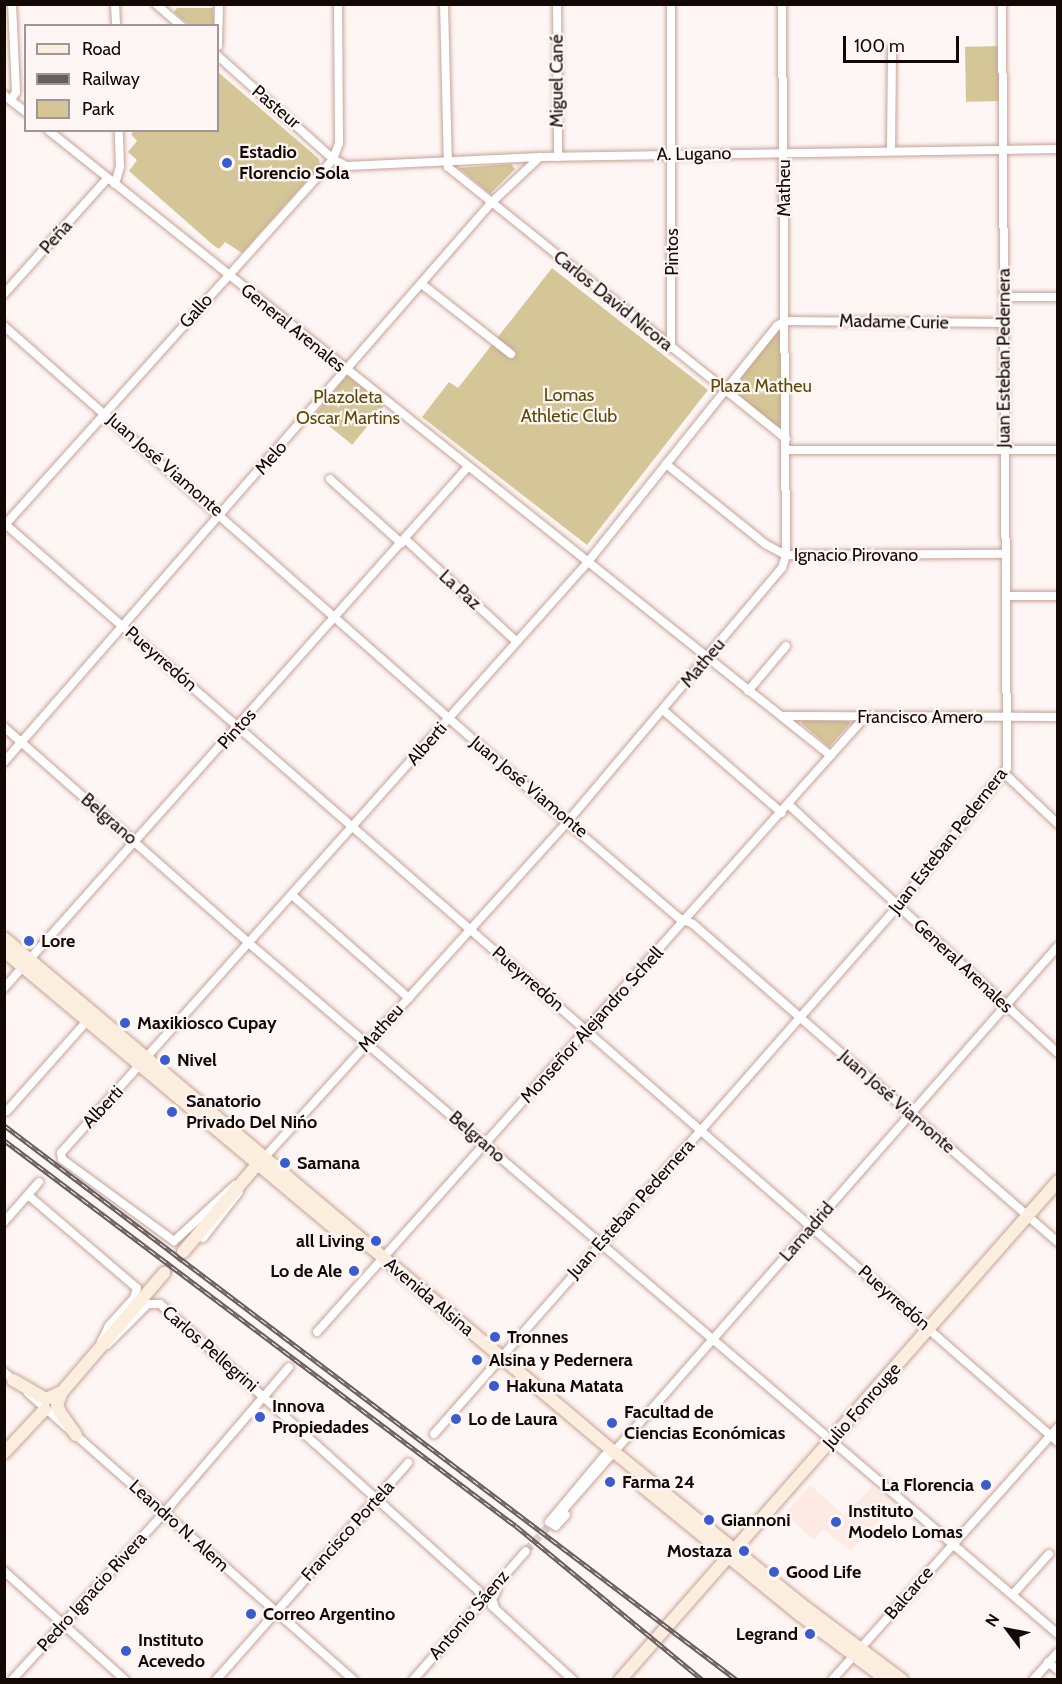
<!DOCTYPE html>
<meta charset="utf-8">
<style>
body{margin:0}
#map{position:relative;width:1062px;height:1684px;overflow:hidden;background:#fef6f4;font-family:Cabin,sans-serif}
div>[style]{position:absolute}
.built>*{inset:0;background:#fdeae4}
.green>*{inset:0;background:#d4c697;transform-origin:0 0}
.street-tunnel>*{height:8px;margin-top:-4px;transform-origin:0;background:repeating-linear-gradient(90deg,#dbd2d0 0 8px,transparent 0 12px)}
.secondary-tunnel>*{height:12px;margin-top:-6px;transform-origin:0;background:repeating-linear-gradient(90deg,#dbd2d0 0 12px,transparent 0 18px)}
.roads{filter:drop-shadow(0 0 2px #c7a397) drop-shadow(0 0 2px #c7a397)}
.street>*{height:8px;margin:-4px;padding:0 4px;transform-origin:4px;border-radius:4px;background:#fff}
.secondary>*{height:12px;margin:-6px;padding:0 6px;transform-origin:6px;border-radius:6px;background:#fceede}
.rail>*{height:4.5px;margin-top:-2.25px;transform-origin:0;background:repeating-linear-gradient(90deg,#fef6f4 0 7px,#685d5a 0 14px);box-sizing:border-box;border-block:2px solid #685d5a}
.dots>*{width:16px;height:16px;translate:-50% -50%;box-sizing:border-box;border:3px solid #fef6f4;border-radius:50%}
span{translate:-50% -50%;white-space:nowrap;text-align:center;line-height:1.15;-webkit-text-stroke:4.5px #fef6f4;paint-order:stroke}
.street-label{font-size:18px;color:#140805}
.poi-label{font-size:18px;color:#140805;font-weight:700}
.left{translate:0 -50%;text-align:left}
.right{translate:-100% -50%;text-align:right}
.park-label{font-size:18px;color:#5b4b07}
.frame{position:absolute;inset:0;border:6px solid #140805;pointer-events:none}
.legend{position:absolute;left:24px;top:24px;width:195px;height:108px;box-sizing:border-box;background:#fef6f4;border:2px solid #a09794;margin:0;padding:8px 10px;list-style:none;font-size:18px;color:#140805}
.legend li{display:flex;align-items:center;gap:12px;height:30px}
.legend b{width:30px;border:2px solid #a09794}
.north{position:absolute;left:978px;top:1600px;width:60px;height:60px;-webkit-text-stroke:4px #fef6f4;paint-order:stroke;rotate:302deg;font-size:16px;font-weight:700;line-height:24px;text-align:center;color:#140805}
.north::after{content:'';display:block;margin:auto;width:21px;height:27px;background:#140805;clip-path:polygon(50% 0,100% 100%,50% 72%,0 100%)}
.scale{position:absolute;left:843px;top:36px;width:116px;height:27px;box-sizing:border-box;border:3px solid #140805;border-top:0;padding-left:8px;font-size:18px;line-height:21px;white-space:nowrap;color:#140805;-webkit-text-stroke:4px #fef6f4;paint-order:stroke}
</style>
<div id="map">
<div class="built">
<div style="clip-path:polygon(810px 1485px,844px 1515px,872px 1487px,893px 1505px,851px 1551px,823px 1529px,814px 1540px,785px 1514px)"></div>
</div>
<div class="green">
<div style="clip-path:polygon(177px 8px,213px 8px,215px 25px,189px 25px,174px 12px)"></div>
<div style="left:1002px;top:46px;width:55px;height:37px;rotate:89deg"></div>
<div style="clip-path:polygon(218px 72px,319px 159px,320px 166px,242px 253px,225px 242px,219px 249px,213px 245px,129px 171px,137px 160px,128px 152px,137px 141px,131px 134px,134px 131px,218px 130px)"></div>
<div style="clip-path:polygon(511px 164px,515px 169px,490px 194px,459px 168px)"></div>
<div style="clip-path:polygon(552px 268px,708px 390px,587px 545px,422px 417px,449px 382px,458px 388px)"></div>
<div style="clip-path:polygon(780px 323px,786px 439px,724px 390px)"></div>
<div style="left:347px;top:375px;width:48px;height:51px;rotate:39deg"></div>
<div style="clip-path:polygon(803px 720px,847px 721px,851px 723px,829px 747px,801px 723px)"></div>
</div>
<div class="street-tunnel">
<div style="left:526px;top:1551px;width:45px;rotate:-47.7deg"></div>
</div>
<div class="secondary-tunnel">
<div style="left:164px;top:1273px;width:28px;rotate:-48deg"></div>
</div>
<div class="roads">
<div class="street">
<div style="left:115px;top:4px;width:22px;rotate:87deg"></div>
<div style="left:156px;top:4px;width:33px;rotate:41deg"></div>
<div style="left:444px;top:4px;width:163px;rotate:88.6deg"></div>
<div style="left:448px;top:167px;width:434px;rotate:38.8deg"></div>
<div style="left:557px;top:4px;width:153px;rotate:89.6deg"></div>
<div style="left:671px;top:4px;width:344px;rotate:90deg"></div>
<div style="left:218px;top:46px;width:42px;rotate:-88.6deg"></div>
<div style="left:218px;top:56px;width:154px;rotate:41.8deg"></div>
<div style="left:333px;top:159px;width:16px;rotate:27deg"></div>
<div style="left:347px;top:166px;width:193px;rotate:-2.7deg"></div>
<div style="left:540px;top:157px;width:518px;rotate:-0.88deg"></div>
<div style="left:4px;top:95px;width:28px;rotate:38deg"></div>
<div style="left:11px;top:100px;width:9px;rotate:-58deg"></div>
<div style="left:16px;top:92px;width:88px;rotate:-92.6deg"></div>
<div style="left:48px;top:130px;width:1002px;rotate:38.64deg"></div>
<div style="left:891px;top:149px;width:101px;rotate:-89.4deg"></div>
<div style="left:115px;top:184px;width:18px;rotate:-74deg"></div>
<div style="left:120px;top:167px;width:37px;rotate:-92deg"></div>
<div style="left:423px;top:285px;width:112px;rotate:38.1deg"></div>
<div style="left:4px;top:294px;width:154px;rotate:-48.2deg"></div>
<div style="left:1004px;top:297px;width:54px"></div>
<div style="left:4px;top:326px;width:743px;rotate:41.4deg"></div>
<div style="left:561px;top:817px;width:155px;rotate:40.6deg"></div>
<div style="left:679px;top:918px;width:15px;rotate:23deg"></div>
<div style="left:693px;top:924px;width:484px;rotate:41.1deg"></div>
<div style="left:786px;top:450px;width:272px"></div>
<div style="left:666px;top:464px;width:127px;rotate:38.9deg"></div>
<div style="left:765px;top:544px;width:24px;rotate:28deg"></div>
<div style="left:786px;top:555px;width:220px;rotate:-0.3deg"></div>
<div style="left:330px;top:479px;width:96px;rotate:42deg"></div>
<div style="left:4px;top:523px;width:1398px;rotate:41.09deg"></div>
<div style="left:4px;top:526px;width:493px;rotate:-48.1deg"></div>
<div style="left:333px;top:159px;width:17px;rotate:-69deg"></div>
<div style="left:339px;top:143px;width:139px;rotate:-90.4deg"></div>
<div style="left:405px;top:539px;width:151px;rotate:42.6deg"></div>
<div style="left:1007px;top:596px;width:51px"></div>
<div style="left:748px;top:691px;width:59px;rotate:-49.8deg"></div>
<div style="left:663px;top:710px;width:157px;rotate:40.9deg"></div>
<div style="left:782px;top:716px;width:276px;rotate:0.2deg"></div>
<div style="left:4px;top:727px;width:328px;rotate:41.4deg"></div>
<div style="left:250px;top:944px;width:1063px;rotate:40.5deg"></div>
<div style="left:4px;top:762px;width:741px;rotate:-48.94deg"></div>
<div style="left:491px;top:203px;width:67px;rotate:-43.2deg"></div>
<div style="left:1004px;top:773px;width:74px;rotate:43.4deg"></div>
<div style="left:789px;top:805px;width:366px;rotate:42.7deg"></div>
<div style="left:292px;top:895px;width:156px;rotate:41.4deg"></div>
<div style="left:4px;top:988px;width:696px;rotate:-48.32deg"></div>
<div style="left:7px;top:1111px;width:120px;rotate:-48.4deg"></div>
<div style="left:263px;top:1159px;width:455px;rotate:-47.9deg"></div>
<div style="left:568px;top:821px;width:331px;rotate:-49.8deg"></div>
<div style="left:782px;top:568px;width:14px;rotate:-73deg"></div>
<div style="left:786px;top:555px;width:551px;rotate:-90.42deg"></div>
<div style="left:235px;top:1185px;width:83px;rotate:137.4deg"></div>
<div style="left:174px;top:1241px;width:139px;rotate:-143.8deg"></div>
<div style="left:62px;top:1159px;width:6px;rotate:-99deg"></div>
<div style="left:61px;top:1153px;width:790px;rotate:-48.28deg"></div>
<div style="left:587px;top:563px;width:304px;rotate:-51.3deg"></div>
<div style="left:777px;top:326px;width:9px;rotate:-32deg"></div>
<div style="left:785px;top:321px;width:219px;rotate:0.5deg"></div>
<div style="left:28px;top:1195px;width:143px;rotate:40.5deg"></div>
<div style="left:137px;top:1288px;width:10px;rotate:107deg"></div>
<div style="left:134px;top:1298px;width:38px;rotate:132deg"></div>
<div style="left:109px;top:1326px;width:18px;rotate:117deg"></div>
<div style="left:4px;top:1222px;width:53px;rotate:-48.8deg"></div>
<div style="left:203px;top:1238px;width:58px;rotate:-52deg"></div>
<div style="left:317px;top:1332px;width:824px;rotate:-48.3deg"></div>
<div style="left:107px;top:1345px;width:58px;rotate:-45deg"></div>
<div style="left:148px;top:1304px;width:12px"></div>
<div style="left:160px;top:1304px;width:428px;rotate:42deg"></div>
<div style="left:478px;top:1590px;width:7px;rotate:56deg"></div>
<div style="left:482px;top:1596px;width:11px;rotate:112deg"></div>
<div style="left:4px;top:1372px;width:16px;rotate:40deg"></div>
<div style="left:28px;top:1393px;width:434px;rotate:41.4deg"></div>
<div style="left:434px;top:1434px;width:703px;rotate:-48.69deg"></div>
<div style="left:898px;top:906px;width:176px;rotate:-51.7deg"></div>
<div style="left:1007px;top:768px;width:764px;rotate:-90.37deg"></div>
<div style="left:566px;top:1515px;width:15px;rotate:132deg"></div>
<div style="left:556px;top:1526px;width:8px;rotate:-150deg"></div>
<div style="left:549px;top:1522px;width:87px;rotate:-50.1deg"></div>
<div style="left:556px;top:1518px;width:761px;rotate:-48.73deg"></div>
<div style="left:4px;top:1571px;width:163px;rotate:42deg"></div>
<div style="left:1013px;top:1594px;width:54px;rotate:-48deg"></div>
<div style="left:492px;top:1606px;width:110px;rotate:42.4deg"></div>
<div style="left:495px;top:1608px;width:9px;rotate:-108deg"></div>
<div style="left:492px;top:1599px;width:10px;rotate:-61deg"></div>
<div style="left:1048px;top:1662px;width:13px;rotate:39deg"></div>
<div style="left:12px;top:1680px;width:226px;rotate:-47.7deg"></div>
<div style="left:164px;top:1513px;width:192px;rotate:-49.4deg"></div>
<div style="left:216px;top:1680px;width:290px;rotate:-48.5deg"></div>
<div style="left:413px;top:1680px;width:171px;rotate:-48.8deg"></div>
<div style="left:832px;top:1680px;width:339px;rotate:-48.2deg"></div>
<div style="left:1033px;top:1680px;width:38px;rotate:-48deg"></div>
</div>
<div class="secondary">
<div style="left:4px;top:938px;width:798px;rotate:40.12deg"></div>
<div style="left:614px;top:1452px;width:247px;rotate:39.1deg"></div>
<div style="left:806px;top:1608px;width:120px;rotate:36.9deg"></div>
<div style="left:4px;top:951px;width:439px;rotate:40deg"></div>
<div style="left:183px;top:1252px;width:122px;rotate:-49.7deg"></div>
<div style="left:13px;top:1380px;width:38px;rotate:30deg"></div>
<div style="left:46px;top:1399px;width:17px;rotate:-24deg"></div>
<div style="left:76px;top:1435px;width:28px;rotate:-125deg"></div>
<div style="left:60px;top:1412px;width:8px;rotate:-113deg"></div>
<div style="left:57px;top:1405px;width:14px;rotate:-69deg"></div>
<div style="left:62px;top:1392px;width:157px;rotate:-49.4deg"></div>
<div style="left:4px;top:1453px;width:60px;rotate:-47deg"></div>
<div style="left:643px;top:1487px;width:203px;rotate:39.2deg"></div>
<div style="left:800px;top:1615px;width:109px;rotate:36.8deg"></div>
<div style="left:620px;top:1680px;width:664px;rotate:-48.72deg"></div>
</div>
</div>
<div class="rail">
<div style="left:4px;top:1125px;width:919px;rotate:37.13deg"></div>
<div style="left:4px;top:1140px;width:641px;rotate:37.01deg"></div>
<div style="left:516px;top:1526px;width:242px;rotate:39.5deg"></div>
</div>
<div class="dots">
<div style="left:227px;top:163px;background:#3a5ccd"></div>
<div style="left:29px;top:941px;background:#3a5ccd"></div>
<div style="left:125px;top:1023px;background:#3a5ccd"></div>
<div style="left:165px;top:1060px;background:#3a5ccd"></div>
<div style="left:172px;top:1112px;background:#3a5ccd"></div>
<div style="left:285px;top:1163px;background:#3a5ccd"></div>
<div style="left:376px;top:1241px;background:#3a5ccd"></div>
<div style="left:354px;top:1271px;background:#3a5ccd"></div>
<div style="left:495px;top:1337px;background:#3a5ccd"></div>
<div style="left:477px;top:1360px;background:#3a5ccd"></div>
<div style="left:494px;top:1386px;background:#3a5ccd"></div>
<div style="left:260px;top:1417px;background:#3a5ccd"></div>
<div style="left:456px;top:1419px;background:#3a5ccd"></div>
<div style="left:612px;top:1423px;background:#3a5ccd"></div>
<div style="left:610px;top:1482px;background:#3a5ccd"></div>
<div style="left:986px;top:1485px;background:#3a5ccd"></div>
<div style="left:709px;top:1520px;background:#3a5ccd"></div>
<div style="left:836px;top:1522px;background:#3a5ccd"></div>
<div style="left:744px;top:1551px;background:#3a5ccd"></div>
<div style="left:774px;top:1572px;background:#3a5ccd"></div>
<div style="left:251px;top:1614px;background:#3a5ccd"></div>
<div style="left:810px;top:1634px;background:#3a5ccd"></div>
<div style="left:126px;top:1651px;background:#3a5ccd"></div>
</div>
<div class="street-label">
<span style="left:557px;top:81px;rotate:-90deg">Miguel Cané</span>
<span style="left:276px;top:107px;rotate:40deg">Pasteur</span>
<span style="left:694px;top:154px;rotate:-1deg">A. Lugano</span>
<span style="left:784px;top:188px;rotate:-90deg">Matheu</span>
<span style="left:56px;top:237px;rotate:-48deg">Peña</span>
<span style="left:672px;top:252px;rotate:-90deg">Pintos</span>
<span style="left:613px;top:301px;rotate:39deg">Carlos David Nicora</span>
<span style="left:196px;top:311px;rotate:-48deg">Gallo</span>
<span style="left:894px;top:322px;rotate:1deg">Madame Curie</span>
<span style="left:293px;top:328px;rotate:39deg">General Arenales</span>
<span style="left:1004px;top:358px;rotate:-90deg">Juan Esteban Pedernera</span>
<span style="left:271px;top:458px;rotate:-49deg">Melo</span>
<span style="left:165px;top:465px;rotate:41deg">Juan José Viamonte</span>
<span style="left:856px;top:555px">Ignacio Pirovano</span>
<span style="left:460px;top:590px;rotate:42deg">La Paz</span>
<span style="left:161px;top:659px;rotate:41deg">Pueyrredón</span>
<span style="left:703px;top:663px;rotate:-50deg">Matheu</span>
<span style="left:920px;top:717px">Francisco Amero</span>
<span style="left:237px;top:729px;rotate:-48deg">Pintos</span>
<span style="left:427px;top:744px;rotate:-49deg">Alberti</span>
<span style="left:529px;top:787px;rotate:40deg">Juan José Viamonte</span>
<span style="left:109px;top:819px;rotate:41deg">Belgrano</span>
<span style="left:948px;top:841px;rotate:-52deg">Juan Esteban Pedernera</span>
<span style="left:963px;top:966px;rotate:43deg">General Arenales</span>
<span style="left:528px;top:979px;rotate:41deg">Pueyrredón</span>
<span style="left:592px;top:1025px;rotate:-48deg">Monseñor Alejandro Schell</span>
<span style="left:381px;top:1028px;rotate:-48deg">Matheu</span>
<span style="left:897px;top:1102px;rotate:41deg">Juan José Viamonte</span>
<span style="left:103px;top:1107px;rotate:-47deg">Alberti</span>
<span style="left:477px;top:1137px;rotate:41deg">Belgrano</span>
<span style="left:631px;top:1209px;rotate:-48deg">Juan Esteban Pedernera</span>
<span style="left:807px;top:1232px;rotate:-49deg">Lamadrid</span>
<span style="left:429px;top:1297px;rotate:40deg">Avenida Alsina</span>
<span style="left:894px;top:1298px;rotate:41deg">Pueyrredón</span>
<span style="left:210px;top:1349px;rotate:41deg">Carlos Pellegrini</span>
<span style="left:862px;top:1406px;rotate:-49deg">Julio Fonrouge</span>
<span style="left:179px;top:1526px;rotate:42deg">Leandro N. Alem</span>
<span style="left:348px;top:1531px;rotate:-48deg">Francisco Portela</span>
<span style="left:92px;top:1592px;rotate:-48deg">Pedro Ignacio Rivera</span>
<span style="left:909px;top:1593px;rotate:-49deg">Balcarce</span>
<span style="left:469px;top:1615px;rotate:-49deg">Antonio Sáenz</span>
</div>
<div class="poi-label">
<span class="left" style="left:239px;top:163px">Estadio<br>Florencio Sola</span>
<span class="left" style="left:41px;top:941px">Lore</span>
<span class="left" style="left:137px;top:1023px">Maxikiosco Cupay</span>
<span class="left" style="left:177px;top:1060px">Nivel</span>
<span class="left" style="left:186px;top:1112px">Sanatorio<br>Privado Del Nińo</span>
<span class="left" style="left:297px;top:1163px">Samana</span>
<span class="right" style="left:364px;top:1241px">all Living</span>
<span class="right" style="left:342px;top:1271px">Lo de Ale</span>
<span class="left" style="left:507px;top:1337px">Tronnes</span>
<span class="left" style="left:489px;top:1360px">Alsina y Pedernera</span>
<span class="left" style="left:506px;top:1386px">Hakuna Matata</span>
<span class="left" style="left:272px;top:1417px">Innova<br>Propiedades</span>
<span class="left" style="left:624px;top:1423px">Facultad de<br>Ciencias Económicas</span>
<span class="left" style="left:468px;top:1419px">Lo de Laura</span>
<span class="left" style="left:622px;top:1482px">Farma 24</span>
<span class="right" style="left:974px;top:1485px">La Florencia</span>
<span class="left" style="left:848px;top:1522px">Instituto<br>Modelo Lomas</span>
<span class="left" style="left:721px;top:1520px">Giannoni</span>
<span class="right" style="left:732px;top:1551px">Mostaza</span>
<span class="left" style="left:786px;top:1572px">Good Life</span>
<span class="left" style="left:263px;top:1614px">Correo Argentino</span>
<span class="right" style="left:798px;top:1634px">Legrand</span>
<span class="left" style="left:138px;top:1651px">Instituto<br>Acevedo</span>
</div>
<div class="park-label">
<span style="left:761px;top:386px">Plaza Matheu</span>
<span style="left:569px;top:406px">Lomas<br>Athletic Club</span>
<span style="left:348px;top:408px">Plazoleta<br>Oscar Martins</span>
</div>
<div class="frame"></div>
<ul class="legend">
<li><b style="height:8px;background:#fceede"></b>Road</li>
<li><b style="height:8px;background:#685d5a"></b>Railway</li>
<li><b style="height:16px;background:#d4c697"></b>Park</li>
</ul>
<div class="north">N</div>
<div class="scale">100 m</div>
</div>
